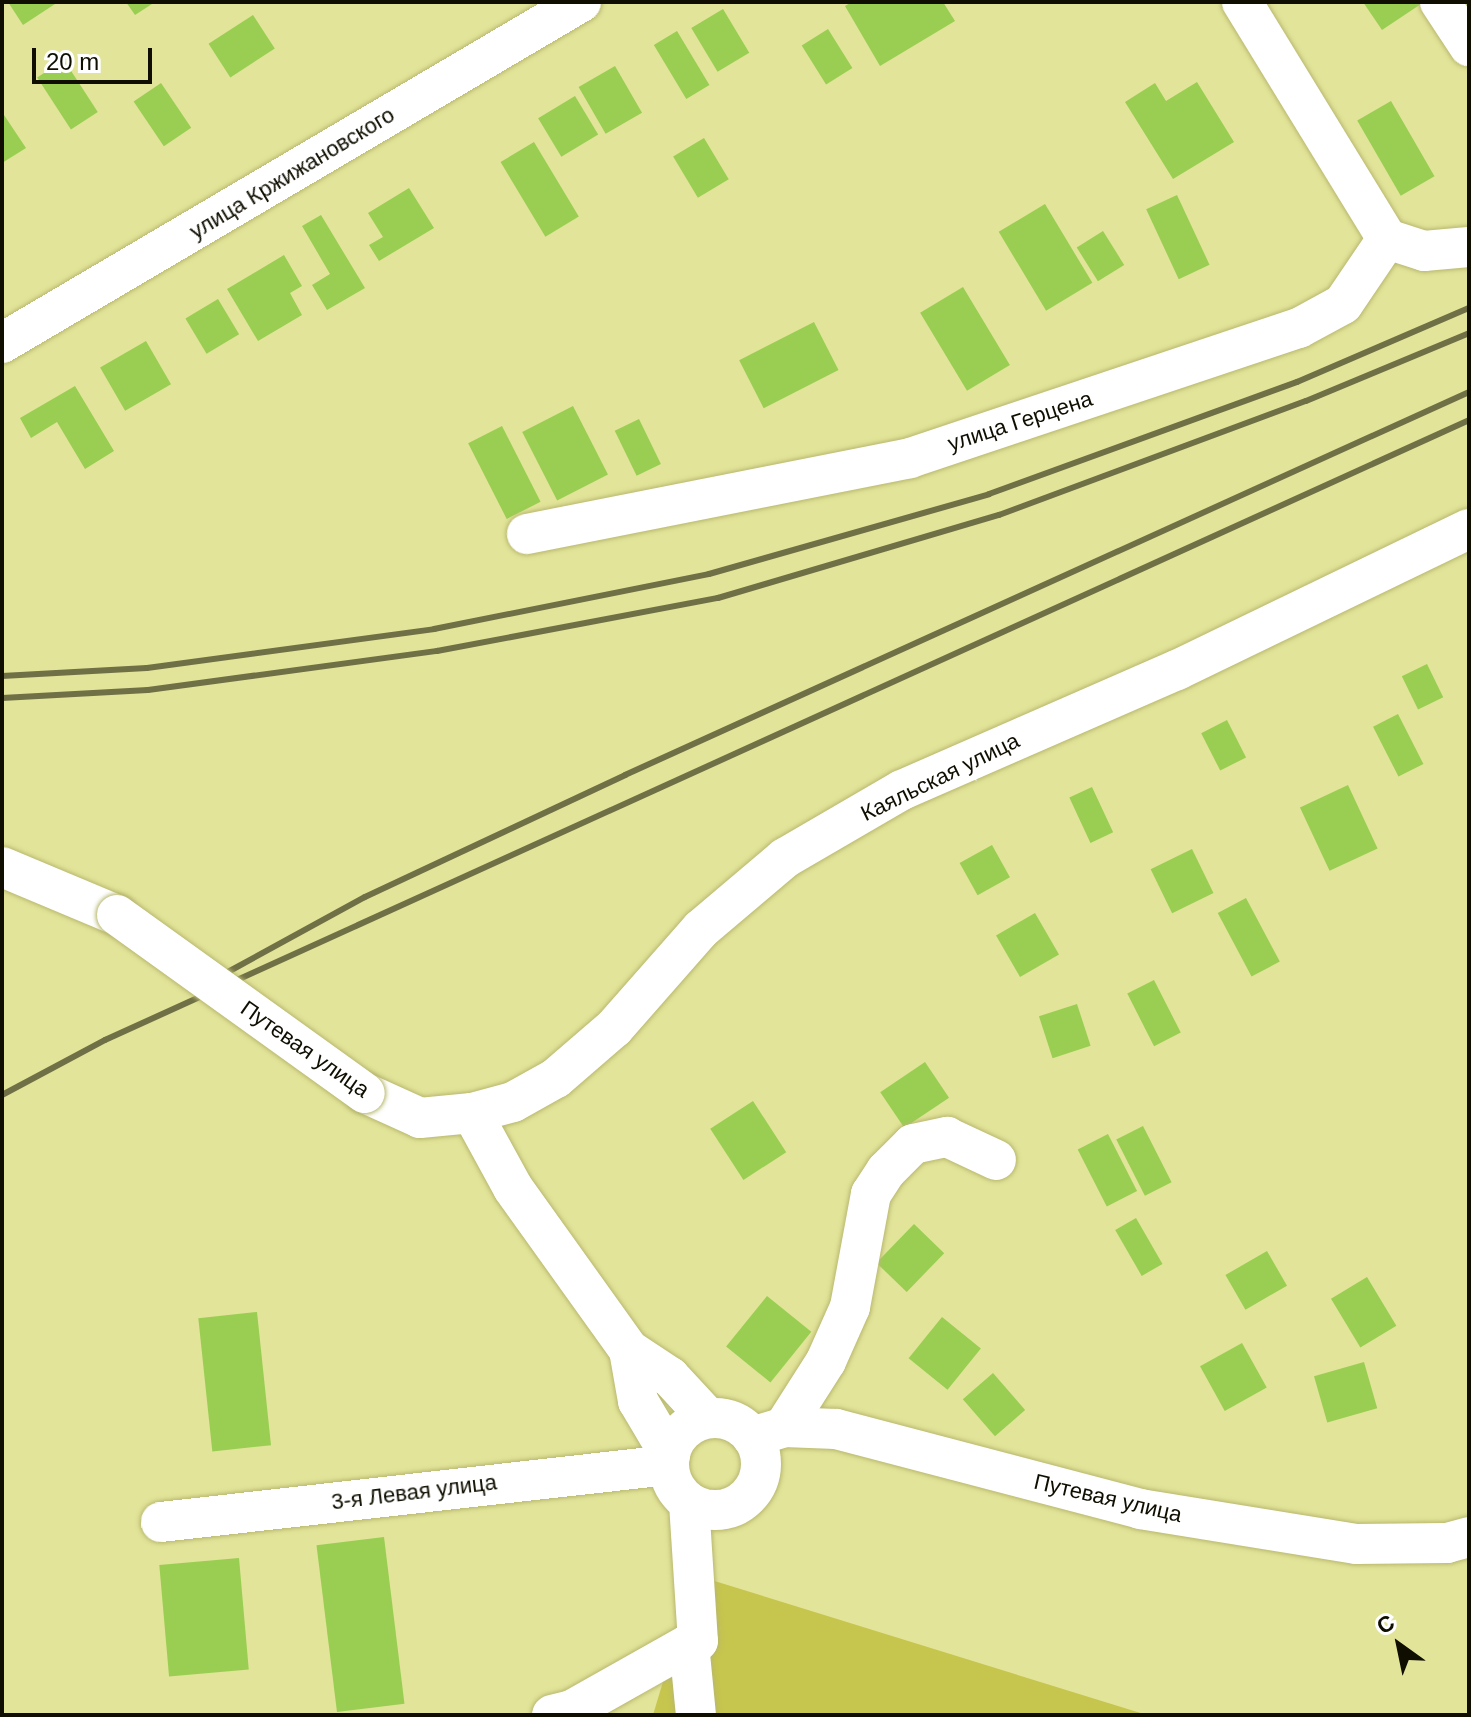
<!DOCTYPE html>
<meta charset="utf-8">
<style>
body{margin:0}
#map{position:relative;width:1471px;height:1717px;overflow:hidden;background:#e2e499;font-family:Arial,sans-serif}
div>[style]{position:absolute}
.green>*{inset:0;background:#c6c54e}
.building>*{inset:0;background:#99ce52;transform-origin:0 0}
.roads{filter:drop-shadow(0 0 2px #b8b86f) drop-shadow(0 0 2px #b8b86f)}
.minor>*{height:40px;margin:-20px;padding:0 20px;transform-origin:20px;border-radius:20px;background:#fff}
.minor>.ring{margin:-20px;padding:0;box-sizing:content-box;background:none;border:40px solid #fff;border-radius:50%}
.rail>*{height:6px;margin:-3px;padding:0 3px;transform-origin:3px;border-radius:3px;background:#707046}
.bridges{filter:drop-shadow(0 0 2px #b8b86f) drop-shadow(0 0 2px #b8b86f)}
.minor-bridge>*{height:40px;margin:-20px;padding:0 20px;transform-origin:20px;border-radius:20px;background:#fff}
span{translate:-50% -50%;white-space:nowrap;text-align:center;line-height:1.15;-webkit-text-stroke:8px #fff;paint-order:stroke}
.street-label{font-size:22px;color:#0f0e00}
.frame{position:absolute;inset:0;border:4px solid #0f0e00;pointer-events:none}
.north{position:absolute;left:1359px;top:1605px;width:80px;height:80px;-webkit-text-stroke:6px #fff;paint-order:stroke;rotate:327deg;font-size:22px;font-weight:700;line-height:32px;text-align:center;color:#0f0e00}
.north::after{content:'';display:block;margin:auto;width:28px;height:36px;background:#0f0e00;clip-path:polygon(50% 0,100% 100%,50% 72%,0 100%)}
.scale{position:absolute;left:32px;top:48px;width:120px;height:36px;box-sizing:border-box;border:4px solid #0f0e00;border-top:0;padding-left:10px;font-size:24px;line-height:28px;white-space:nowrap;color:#0f0e00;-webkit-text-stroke:6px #fff;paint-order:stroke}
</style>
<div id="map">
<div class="green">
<div style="clip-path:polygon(695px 1575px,1147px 1715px,653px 1715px)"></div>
</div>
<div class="building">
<div style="clip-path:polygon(8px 2px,58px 2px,23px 25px)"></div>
<div style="clip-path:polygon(126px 2px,155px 2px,135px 15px)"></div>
<div style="clip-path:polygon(852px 2px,943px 2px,955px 21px,880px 66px,845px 6px)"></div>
<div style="clip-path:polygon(1363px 2px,1424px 2px,1382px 30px)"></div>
<div style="left:723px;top:9px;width:51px;height:37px;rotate:59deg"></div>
<div style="left:253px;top:15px;width:40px;height:53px;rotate:57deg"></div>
<div style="left:828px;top:29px;width:46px;height:31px;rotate:58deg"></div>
<div style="left:677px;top:31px;width:63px;height:27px;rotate:59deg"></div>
<div style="left:64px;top:60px;width:62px;height:32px;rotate:57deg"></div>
<div style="left:615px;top:66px;width:54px;height:42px;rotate:60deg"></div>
<div style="clip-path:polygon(1197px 82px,1234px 142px,1173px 179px,1125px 102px,1155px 83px,1166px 101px)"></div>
<div style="left:161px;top:83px;width:54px;height:33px;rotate:56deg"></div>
<div style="left:575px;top:96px;width:45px;height:43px;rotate:59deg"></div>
<div style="left:1391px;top:101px;width:87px;height:39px;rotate:60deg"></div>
<div style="clip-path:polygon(2px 112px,26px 148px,2px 163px)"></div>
<div style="left:704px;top:138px;width:48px;height:36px;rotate:59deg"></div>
<div style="left:534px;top:142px;width:87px;height:39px;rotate:59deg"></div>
<div style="clip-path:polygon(409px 188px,434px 228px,379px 261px,369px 245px,383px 237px,368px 213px)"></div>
<div style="left:1177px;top:195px;width:77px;height:34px;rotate:65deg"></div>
<div style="left:1045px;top:204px;width:92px;height:54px;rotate:59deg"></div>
<div style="clip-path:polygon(321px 215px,365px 288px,327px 310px,312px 285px,330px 274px,302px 226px)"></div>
<div style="left:1103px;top:231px;width:40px;height:31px;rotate:58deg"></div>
<div style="clip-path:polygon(284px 255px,302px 286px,290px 293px,302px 315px,258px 341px,227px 289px)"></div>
<div style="left:963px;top:287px;width:91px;height:50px;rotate:59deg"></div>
<div style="left:218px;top:299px;width:41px;height:38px;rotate:59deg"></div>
<div style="left:814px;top:322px;width:54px;height:84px;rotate:63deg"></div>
<div style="left:146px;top:341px;width:50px;height:53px;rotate:60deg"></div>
<div style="clip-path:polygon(75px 386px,114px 451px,85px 469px,57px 422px,31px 438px,20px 418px)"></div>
<div style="left:573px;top:406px;width:77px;height:57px;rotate:63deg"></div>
<div style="left:639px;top:419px;width:50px;height:27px;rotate:64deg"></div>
<div style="left:502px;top:426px;width:85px;height:38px;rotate:63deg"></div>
<div style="left:1427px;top:664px;width:37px;height:28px;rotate:64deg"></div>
<div style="left:1398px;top:714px;width:56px;height:28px;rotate:63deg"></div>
<div style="left:1227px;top:720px;width:42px;height:29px;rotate:63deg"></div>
<div style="left:1348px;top:785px;width:70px;height:53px;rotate:65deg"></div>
<div style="left:1092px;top:787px;width:50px;height:25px;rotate:65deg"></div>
<div style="left:992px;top:845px;width:37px;height:37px;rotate:61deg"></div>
<div style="left:1192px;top:849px;width:49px;height:46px;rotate:64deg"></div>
<div style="left:1246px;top:898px;width:72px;height:32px;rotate:62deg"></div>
<div style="left:1035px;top:913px;width:48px;height:45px;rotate:60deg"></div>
<div style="left:1154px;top:980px;width:59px;height:30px;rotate:63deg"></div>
<div style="left:1077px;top:1004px;width:44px;height:40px;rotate:72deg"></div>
<div style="left:925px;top:1062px;width:43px;height:54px;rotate:56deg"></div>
<div style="left:753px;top:1101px;width:61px;height:51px;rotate:57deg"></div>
<div style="left:1143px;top:1126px;width:63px;height:30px;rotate:63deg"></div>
<div style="left:1108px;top:1134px;width:64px;height:34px;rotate:63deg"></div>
<div style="left:1136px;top:1218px;width:53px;height:24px;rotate:60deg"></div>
<div style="left:914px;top:1224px;width:42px;height:54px;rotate:44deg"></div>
<div style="left:1267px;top:1251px;width:40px;height:48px;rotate:60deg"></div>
<div style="left:1367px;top:1277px;width:57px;height:42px;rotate:59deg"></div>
<div style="left:767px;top:1296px;width:57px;height:65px;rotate:39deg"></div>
<div style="left:257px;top:1312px;width:134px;height:59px;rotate:84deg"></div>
<div style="left:942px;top:1317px;width:50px;height:53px;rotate:39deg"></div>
<div style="left:1242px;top:1343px;width:51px;height:48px;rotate:61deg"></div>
<div style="left:1364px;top:1362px;width:48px;height:52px;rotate:74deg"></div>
<div style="left:993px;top:1373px;width:49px;height:40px;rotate:49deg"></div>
<div style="left:384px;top:1537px;width:168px;height:68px;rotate:83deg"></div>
<div style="left:239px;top:1558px;width:112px;height:80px;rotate:85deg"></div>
</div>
<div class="roads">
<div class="minor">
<div style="left:1242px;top:2px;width:278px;rotate:58.5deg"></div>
<div style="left:1440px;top:2px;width:53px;rotate:56.6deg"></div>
<div style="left:2px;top:343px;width:672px;rotate:-30.5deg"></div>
<div style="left:527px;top:534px;width:390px;rotate:-11.2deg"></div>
<div style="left:910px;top:458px;width:410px;rotate:-18.5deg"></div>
<div style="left:1299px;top:328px;width:50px;rotate:-28.6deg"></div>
<div style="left:1343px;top:304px;width:78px;rotate:-55.9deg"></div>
<div style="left:1387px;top:239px;width:39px;rotate:18deg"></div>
<div style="left:1424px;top:251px;width:45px;rotate:-5.1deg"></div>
<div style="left:2px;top:867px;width:125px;rotate:22.7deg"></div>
<div style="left:365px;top:1093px;width:60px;rotate:24.4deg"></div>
<div style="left:420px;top:1118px;width:52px;rotate:-5.5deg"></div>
<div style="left:472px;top:1113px;width:85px;rotate:61.3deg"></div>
<div style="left:513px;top:1188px;width:199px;rotate:54.4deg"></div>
<div style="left:629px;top:1350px;width:52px;rotate:80deg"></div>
<div style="left:638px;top:1401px;width:63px;rotate:59.3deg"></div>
<div style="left:472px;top:1113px;width:42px;rotate:-15deg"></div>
<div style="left:513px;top:1102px;width:49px;rotate:-29.2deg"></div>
<div style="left:556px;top:1078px;width:77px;rotate:-40.8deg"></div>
<div style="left:614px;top:1028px;width:132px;rotate:-48.7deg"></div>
<div style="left:701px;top:929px;width:110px;rotate:-40.2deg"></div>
<div style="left:785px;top:858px;width:135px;rotate:-30.2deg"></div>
<div style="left:902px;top:790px;width:300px;rotate:-23.6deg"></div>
<div style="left:1177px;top:670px;width:324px;rotate:-25.8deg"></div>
<div style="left:629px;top:1350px;width:49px;rotate:33.4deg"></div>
<div style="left:670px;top:1377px;width:56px;rotate:47.2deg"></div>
<div class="ring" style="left:669px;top:1418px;width:52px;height:52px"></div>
<div style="left:784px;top:1427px;width:78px;rotate:-57.5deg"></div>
<div style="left:826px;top:1361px;width:59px;rotate:-66deg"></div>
<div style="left:850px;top:1307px;width:115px;rotate:-79.5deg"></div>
<div style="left:871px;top:1194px;width:27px;rotate:-57deg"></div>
<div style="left:886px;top:1171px;width:38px;rotate:-45deg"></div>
<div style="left:913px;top:1144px;width:35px;rotate:-12deg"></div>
<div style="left:947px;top:1137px;width:54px;rotate:25.1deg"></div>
<div style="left:752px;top:1437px;width:34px;rotate:-17deg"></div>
<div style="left:784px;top:1427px;width:52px;rotate:2.2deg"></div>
<div style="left:836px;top:1429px;width:314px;rotate:14.7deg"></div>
<div style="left:1140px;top:1509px;width:219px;rotate:9.2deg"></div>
<div style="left:1356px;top:1544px;width:91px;rotate:-0.6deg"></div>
<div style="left:1447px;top:1543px;width:23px;rotate:-15deg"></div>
<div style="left:689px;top:1503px;width:138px;rotate:86.3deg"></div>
<div style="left:698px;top:1641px;width:9px;rotate:162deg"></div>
<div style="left:689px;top:1644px;width:71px;rotate:84.4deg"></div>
<div style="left:161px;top:1522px;width:510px;rotate:-6.41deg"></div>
<div style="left:552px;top:1715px;width:21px;rotate:-14deg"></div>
<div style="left:572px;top:1710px;width:134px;rotate:-29.4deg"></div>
</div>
</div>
<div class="rail">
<div style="left:2px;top:676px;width:145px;rotate:-3.2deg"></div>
<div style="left:147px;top:668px;width:290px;rotate:-7.7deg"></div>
<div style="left:434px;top:629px;width:280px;rotate:-11.3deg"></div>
<div style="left:709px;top:574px;width:291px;rotate:-15.9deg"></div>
<div style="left:989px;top:494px;width:328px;rotate:-20deg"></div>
<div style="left:1297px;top:382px;width:187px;rotate:-23.3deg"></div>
<div style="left:2px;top:698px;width:146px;rotate:-3.1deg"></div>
<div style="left:148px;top:690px;width:292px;rotate:-7.7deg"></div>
<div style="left:437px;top:651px;width:286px;rotate:-10.7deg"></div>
<div style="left:718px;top:598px;width:293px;rotate:-16.5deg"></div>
<div style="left:999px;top:515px;width:327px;rotate:-20.4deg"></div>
<div style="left:1306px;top:401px;width:177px;rotate:-22.6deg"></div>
<div style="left:226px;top:973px;width:158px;rotate:-28.7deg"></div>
<div style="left:365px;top:897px;width:287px;rotate:-25.1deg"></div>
<div style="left:625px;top:775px;width:927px;rotate:-24.41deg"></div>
<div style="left:2px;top:1095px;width:117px;rotate:-28.1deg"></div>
<div style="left:105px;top:1040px;width:1498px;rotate:-24.44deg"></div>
</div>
<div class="bridges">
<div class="minor-bridge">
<div style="left:117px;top:915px;width:305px;rotate:35.7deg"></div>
</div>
</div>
<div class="street-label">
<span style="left:292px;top:173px;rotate:-31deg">улица Кржижановского</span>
<span style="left:1020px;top:421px;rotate:-18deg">улица Герцена</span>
<span style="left:940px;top:777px;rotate:-26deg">Каяльская улица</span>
<span style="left:305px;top:1049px;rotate:35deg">Путевая улица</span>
<span style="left:414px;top:1492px;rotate:-7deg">3-я Левая улица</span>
<span style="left:1108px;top:1498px;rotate:13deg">Путевая улица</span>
</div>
<div class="frame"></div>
<div class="north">С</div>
<div class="scale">20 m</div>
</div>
